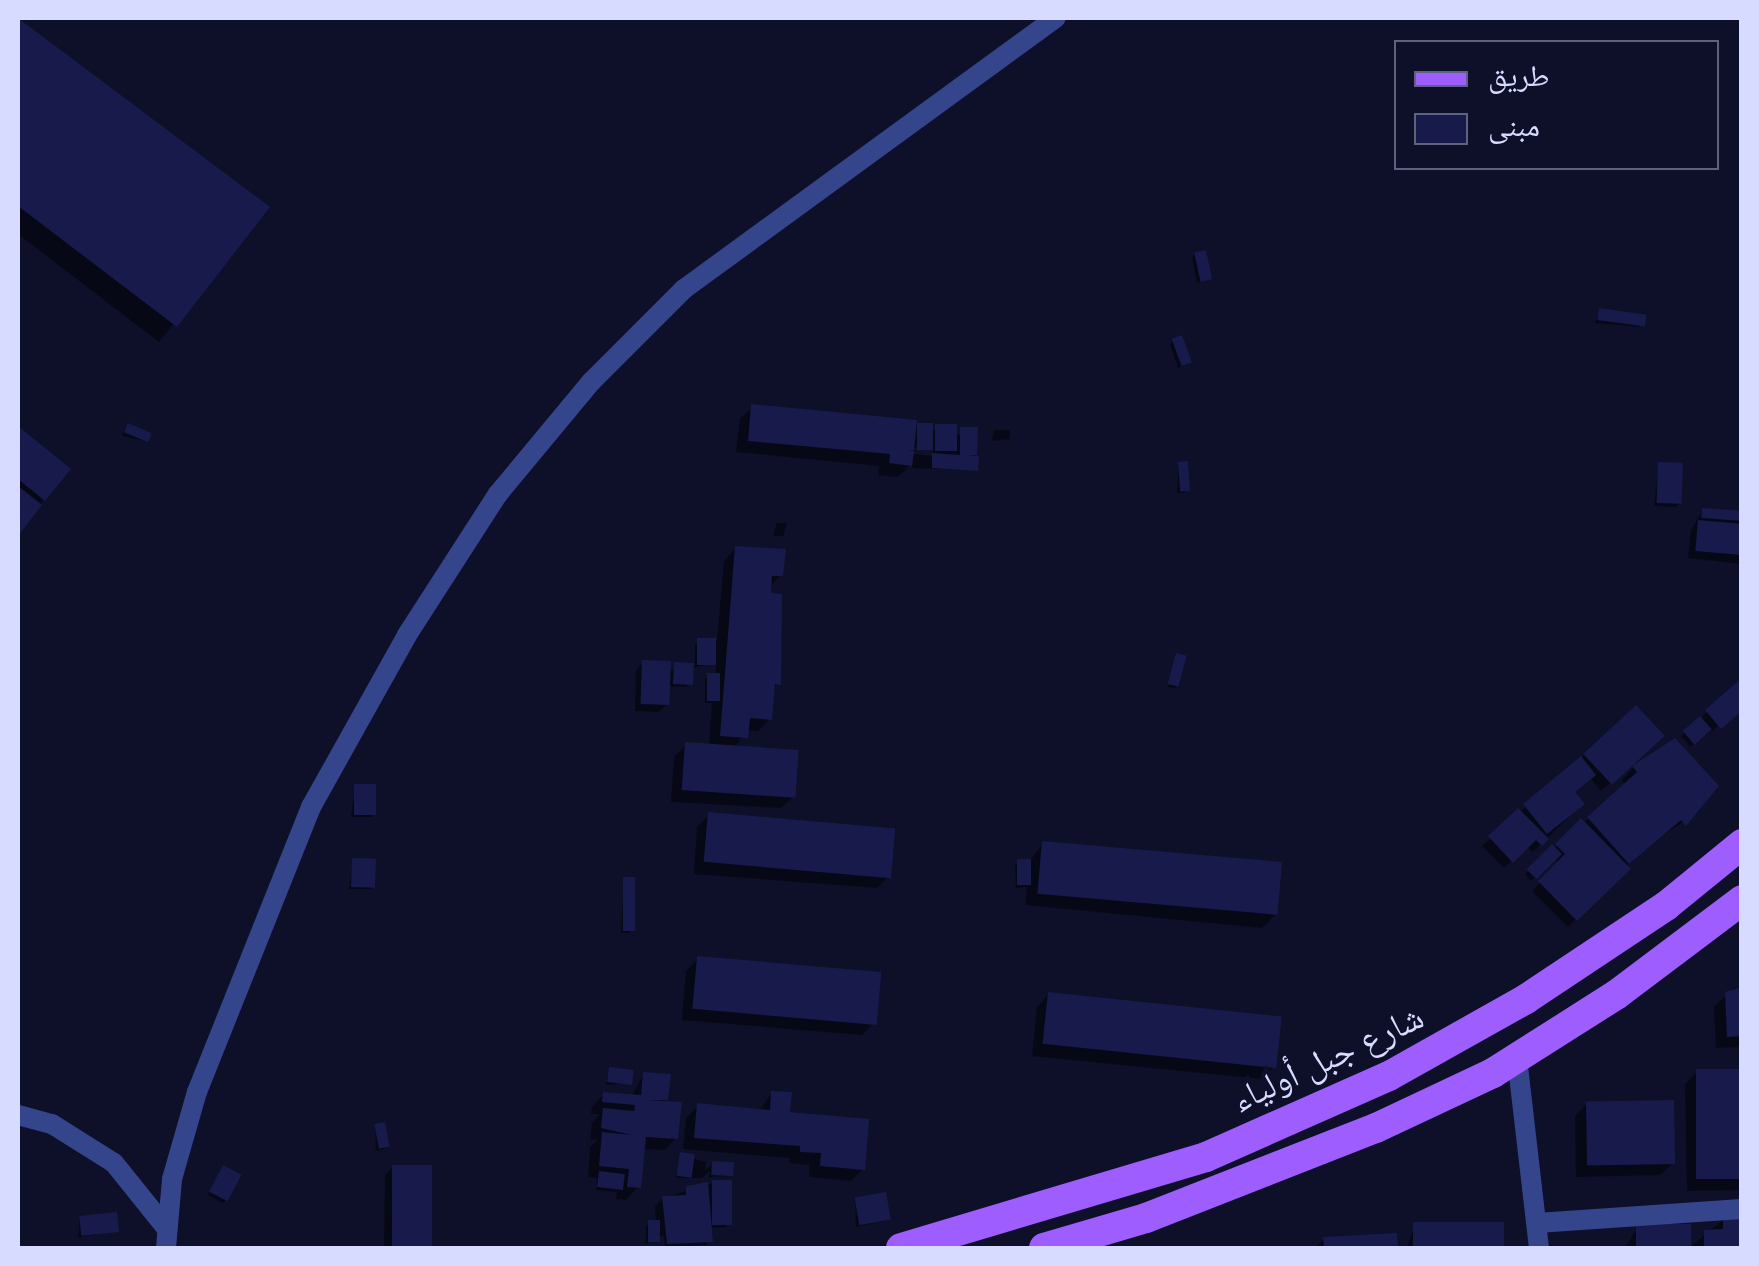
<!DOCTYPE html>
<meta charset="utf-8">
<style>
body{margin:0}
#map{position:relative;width:1759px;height:1266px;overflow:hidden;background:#0e0f29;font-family:"Nunito Sans","Noto Naskh Arabic",sans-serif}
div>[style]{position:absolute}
.shadow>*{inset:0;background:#0007}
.building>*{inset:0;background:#181a4c;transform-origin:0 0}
.minor>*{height:20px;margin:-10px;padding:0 10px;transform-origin:10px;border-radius:10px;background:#35458c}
.primary>*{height:30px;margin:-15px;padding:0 15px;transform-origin:15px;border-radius:15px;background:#9e5dff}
span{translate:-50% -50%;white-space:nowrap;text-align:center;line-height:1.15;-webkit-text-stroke:9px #0e0f29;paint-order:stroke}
.street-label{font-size:35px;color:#d6dbff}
.frame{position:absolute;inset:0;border:20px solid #d6dbff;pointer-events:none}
.legend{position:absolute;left:1394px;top:40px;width:325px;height:130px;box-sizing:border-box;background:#0e0f29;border:2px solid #5e617f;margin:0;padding:12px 18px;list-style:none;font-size:30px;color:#d6dbff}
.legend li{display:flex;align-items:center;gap:20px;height:50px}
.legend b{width:50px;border:2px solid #5e617f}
</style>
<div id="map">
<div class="shadow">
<div style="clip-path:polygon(18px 18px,266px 208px,159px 342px,18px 234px)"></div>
<div style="clip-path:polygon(1195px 254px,1209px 278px,1197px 283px,1192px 258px)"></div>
<div style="clip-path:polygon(1600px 310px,1642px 327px,1595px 323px)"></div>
<div style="clip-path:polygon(1173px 341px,1189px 362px,1178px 368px,1170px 344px)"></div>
<div style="clip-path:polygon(evenodd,752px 407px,918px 425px,931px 433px,937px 427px,955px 436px,975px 429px,976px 470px,912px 468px,913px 462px,898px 477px,878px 475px,879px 466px,736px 452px,740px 419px,752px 407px,933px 446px,933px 456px,905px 453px,905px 448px,933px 446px)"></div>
<div style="clip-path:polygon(18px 429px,68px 469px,18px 532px)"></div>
<div style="clip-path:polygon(125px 429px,146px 441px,122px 436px)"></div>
<div style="clip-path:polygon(995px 430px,1010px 430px,1010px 439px,991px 441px)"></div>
<div style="clip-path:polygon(1179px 464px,1187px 490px,1184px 493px,1177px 493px)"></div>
<div style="clip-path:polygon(1659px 465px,1679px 504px,1675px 507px,1654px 506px)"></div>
<div style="clip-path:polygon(1703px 510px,1742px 514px,1742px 564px,1688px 558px,1691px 530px)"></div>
<div style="clip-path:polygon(777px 523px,787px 523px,783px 536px,773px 536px)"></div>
<div style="clip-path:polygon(736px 548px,781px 575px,769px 587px,781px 652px,770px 719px,758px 731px,746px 730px,735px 747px,794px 796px,781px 808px,671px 802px,674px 757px,686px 744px,709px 746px,712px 703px,705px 703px,705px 679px,715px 676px,716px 663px,691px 668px,687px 687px,668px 686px,667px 704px,659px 712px,635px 711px,636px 670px,643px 663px,668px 671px,695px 665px,695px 644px,717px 640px,724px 561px)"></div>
<div style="clip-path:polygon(1177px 656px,1179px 685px,1175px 688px,1168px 687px)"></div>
<div style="clip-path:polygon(1742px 681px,1742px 709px,1690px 747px,1681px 736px)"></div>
<div style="clip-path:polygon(1675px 741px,1701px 810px,1648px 845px,1568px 927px,1532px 891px,1559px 863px,1554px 858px,1531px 881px,1525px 874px,1626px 786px,1622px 780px,1633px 768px)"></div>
<div style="clip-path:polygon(1654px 744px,1601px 791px,1590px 778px,1572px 793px,1574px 812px,1533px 852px,1527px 846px,1504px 868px,1482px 846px,1584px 755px)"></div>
<div style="clip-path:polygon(355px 787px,374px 814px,371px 817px,351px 817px)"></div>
<div style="clip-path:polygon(709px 815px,889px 876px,877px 888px,694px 874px,697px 827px)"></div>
<div style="clip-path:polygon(1043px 843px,1275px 915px,1262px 928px,1025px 905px,1027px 887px,1016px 888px,1015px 865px,1030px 861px)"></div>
<div style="clip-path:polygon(353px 861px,373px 886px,370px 889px,349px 889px)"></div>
<div style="clip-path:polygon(624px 879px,632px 930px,629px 933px,621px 933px)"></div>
<div style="clip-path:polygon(698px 959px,874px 1023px,862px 1035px,682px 1020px,686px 971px)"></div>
<div style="clip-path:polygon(1737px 986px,1729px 1001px,1742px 987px,1742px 1047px,1716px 1048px,1714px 1006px)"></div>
<div style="clip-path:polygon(1049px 994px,1275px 1066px,1262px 1079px,1032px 1056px,1037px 1007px)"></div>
<div style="clip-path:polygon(610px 1070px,630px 1083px,606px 1085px)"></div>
<div style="clip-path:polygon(1742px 1071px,1742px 1190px,1687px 1191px,1685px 1084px,1697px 1072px)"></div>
<div style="clip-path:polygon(644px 1074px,668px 1076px,665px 1103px,676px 1138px,664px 1150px,642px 1149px,638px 1187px,626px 1200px,616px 1199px,617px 1192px,596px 1190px,597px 1178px,588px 1177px,590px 1147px,598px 1140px,590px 1139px,592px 1123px,600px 1114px,591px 1114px,592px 1107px,604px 1094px,631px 1097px)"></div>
<div style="clip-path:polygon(772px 1093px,788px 1114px,863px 1169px,851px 1181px,809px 1177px,810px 1165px,789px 1163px,789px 1158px,683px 1149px,686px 1118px,698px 1106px,759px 1111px)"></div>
<div style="clip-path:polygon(1587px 1104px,1673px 1163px,1660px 1175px,1576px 1177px,1575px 1116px)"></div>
<div style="clip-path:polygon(375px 1126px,387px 1146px,384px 1149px,376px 1151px)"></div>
<div style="clip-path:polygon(681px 1155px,706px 1162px,705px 1171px,713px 1163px,730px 1176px,709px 1177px,710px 1170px,702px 1178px,676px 1178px)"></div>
<div style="clip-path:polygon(393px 1167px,429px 1168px,429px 1248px,384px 1248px,385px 1175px)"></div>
<div style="clip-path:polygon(220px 1171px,226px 1200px,223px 1203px,208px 1195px)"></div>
<div style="clip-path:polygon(713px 1183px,727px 1227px,709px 1228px,707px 1245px,665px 1247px,664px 1235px,646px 1244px,646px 1226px,656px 1223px,655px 1206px,663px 1198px)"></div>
<div style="clip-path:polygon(855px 1199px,888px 1220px,856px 1227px)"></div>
<div style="clip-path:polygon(80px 1217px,116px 1231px,78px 1237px)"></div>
<div style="clip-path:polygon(1724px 1219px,1742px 1219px,1742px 1248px,1625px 1248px,1637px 1228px,1688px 1226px,1689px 1248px)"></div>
<div style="clip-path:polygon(1501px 1225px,1502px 1248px,1407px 1248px,1414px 1227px)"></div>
<div style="clip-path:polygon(1395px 1236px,1396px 1248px,1315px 1248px,1324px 1239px)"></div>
</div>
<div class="building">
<div style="clip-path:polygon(18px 18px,270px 207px,177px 327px,18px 206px)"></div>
<div style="left:1206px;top:250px;width:30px;height:12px;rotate:78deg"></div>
<div style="left:1599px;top:308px;width:48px;height:12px;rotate:8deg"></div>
<div style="left:1182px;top:335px;width:29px;height:11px;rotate:70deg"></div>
<div style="clip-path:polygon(751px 404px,917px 420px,914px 450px,908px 451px,914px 451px,912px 466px,889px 463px,890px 454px,748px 441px)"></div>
<div style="left:128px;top:423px;width:26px;height:10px;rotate:23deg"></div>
<div style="left:917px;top:423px;width:16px;height:27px"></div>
<div style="left:935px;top:424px;width:22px;height:27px"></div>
<div style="clip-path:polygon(18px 426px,71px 469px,45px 501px,18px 479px)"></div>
<div style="clip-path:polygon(960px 427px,978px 427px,977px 455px,967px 455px,979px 456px,978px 471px,932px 468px,932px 453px,960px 455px)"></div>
<div style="left:1188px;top:461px;width:30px;height:10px;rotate:86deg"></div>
<div style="left:1658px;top:462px;width:25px;height:41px;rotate:2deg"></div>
<div style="clip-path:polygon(18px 486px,42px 505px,18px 536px)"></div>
<div style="left:1702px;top:508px;width:40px;height:10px;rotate:4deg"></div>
<div style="left:1698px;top:520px;width:44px;height:31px;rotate:5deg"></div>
<div style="clip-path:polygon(735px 546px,786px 549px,783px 576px,772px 576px,771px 593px,782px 594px,781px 685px,775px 684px,772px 720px,750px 718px,748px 738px,720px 736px)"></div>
<div style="left:697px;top:638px;width:19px;height:27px"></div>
<div style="left:1176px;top:653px;width:11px;height:32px;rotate:15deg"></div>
<div style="left:642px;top:660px;width:29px;height:44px;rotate:2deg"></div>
<div style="left:674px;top:662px;width:20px;height:22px;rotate:3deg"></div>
<div style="left:707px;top:673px;width:13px;height:28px"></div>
<div style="clip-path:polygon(1742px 678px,1742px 711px,1721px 729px,1705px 710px)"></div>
<div style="left:1636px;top:705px;width:42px;height:72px;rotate:47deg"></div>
<div style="left:1700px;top:716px;width:18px;height:23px;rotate:49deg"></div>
<div style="clip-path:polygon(1675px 738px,1719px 786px,1686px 826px,1681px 820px,1629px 864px,1587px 817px,1637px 772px,1632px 766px)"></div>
<div style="left:685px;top:742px;width:114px;height:48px;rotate:4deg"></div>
<div style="clip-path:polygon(1581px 756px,1596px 775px,1575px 792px,1585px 804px,1547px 834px,1523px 804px)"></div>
<div style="left:354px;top:784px;width:22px;height:31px"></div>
<div style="clip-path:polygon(1518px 808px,1549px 839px,1542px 846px,1536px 840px,1513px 863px,1488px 836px)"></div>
<div style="left:708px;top:812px;width:188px;height:50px;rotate:5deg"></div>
<div style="clip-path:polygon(1581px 818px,1631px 869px,1577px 921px,1538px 881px,1565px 854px,1555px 844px)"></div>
<div style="left:1042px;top:841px;width:241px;height:53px;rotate:5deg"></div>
<div style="left:1552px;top:844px;width:14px;height:36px;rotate:45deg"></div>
<div style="left:352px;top:858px;width:24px;height:29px;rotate:2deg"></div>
<div style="left:1017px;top:859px;width:14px;height:26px"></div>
<div style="left:623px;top:877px;width:12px;height:54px"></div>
<div style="left:697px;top:956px;width:185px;height:53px;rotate:5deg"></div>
<div style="clip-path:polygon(1742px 987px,1742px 1036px,1727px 1037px,1725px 992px)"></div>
<div style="left:1048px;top:992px;width:235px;height:52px;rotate:6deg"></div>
<div style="left:609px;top:1067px;width:25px;height:15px;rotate:7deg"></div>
<div style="left:1742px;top:1069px;width:110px;height:46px;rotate:90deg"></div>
<div style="clip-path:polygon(643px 1072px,671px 1074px,668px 1100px,649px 1100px,682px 1102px,678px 1139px,646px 1137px,641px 1188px,627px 1187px,629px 1169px,599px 1166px,602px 1132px,632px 1135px,601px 1128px,603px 1108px,634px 1111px,635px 1105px,602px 1102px,603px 1092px,641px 1095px)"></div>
<div style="clip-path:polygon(771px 1091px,792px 1092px,790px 1112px,869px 1119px,865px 1170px,820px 1166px,821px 1153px,800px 1152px,800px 1146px,694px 1138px,697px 1103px,770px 1110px)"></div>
<div style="left:1674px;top:1100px;width:64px;height:88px;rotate:89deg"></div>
<div style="left:385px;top:1122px;width:25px;height:11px;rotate:79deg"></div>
<div style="left:680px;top:1152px;width:15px;height:24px;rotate:8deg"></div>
<div style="left:712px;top:1161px;width:22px;height:14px;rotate:3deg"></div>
<div style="left:223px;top:1165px;width:21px;height:30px;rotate:28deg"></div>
<div style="left:392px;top:1165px;width:40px;height:83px"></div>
<div style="left:599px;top:1171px;width:26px;height:16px;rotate:7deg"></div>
<div style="left:712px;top:1180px;width:20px;height:45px"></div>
<div style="clip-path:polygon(708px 1182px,713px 1242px,667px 1244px,662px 1196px,686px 1195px,686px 1186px)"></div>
<div style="left:886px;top:1192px;width:28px;height:32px;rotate:80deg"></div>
<div style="left:117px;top:1212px;width:20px;height:38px;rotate:84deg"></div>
<div style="clip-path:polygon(1742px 1216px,1742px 1248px,1704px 1248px,1704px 1230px,1723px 1229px,1723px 1217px)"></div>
<div style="left:648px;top:1220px;width:12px;height:22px"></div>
<div style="left:1504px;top:1222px;width:26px;height:91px;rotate:90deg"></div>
<div style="left:1691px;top:1224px;width:24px;height:55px;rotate:90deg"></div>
<div style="clip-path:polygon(1397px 1233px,1398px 1248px,1324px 1248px,1323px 1237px)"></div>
</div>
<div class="minor">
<div style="left:1517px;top:1058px;width:191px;rotate:83.4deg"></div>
<div style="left:18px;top:1115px;width:35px;rotate:15deg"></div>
<div style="left:52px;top:1124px;width:73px;rotate:32.2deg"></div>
<div style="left:114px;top:1163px;width:85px;rotate:51.2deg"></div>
<div style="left:1537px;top:1223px;width:205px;rotate:-3.9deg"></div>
<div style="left:166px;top:1248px;width:69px;rotate:-85deg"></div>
<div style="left:172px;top:1179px;width:91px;rotate:-74deg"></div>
<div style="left:197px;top:1092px;width:307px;rotate:-68.2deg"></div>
<div style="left:311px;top:807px;width:197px;rotate:-60.8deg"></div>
<div style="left:407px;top:635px;width:168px;rotate:-57.2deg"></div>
<div style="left:498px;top:494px;width:146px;rotate:-50.3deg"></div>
<div style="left:591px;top:382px;width:132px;rotate:-45deg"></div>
<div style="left:684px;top:289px;width:460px;rotate:-36.1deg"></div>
</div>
<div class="primary">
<div style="left:901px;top:1248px;width:318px;rotate:-16.6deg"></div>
<div style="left:1206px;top:1157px;width:200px;rotate:-23.9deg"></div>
<div style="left:1389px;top:1076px;width:157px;rotate:-29.3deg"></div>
<div style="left:1526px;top:999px;width:168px;rotate:-33.6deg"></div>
<div style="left:1666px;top:906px;width:98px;rotate:-39.2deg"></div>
<div style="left:1044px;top:1248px;width:106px;rotate:-16.4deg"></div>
<div style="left:1146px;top:1218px;width:247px;rotate:-21.4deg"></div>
<div style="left:1376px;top:1128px;width:129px;rotate:-25.2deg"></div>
<div style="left:1493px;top:1073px;width:146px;rotate:-32.4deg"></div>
<div style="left:1616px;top:995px;width:158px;rotate:-37deg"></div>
</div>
<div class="street-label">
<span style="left:1328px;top:1059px;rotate:-25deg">شارع جبل أولياء</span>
</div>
<div class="frame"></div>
<ul class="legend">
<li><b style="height:12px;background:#9e5dff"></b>طريق</li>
<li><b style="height:28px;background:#181a4c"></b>مبنى</li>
</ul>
</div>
